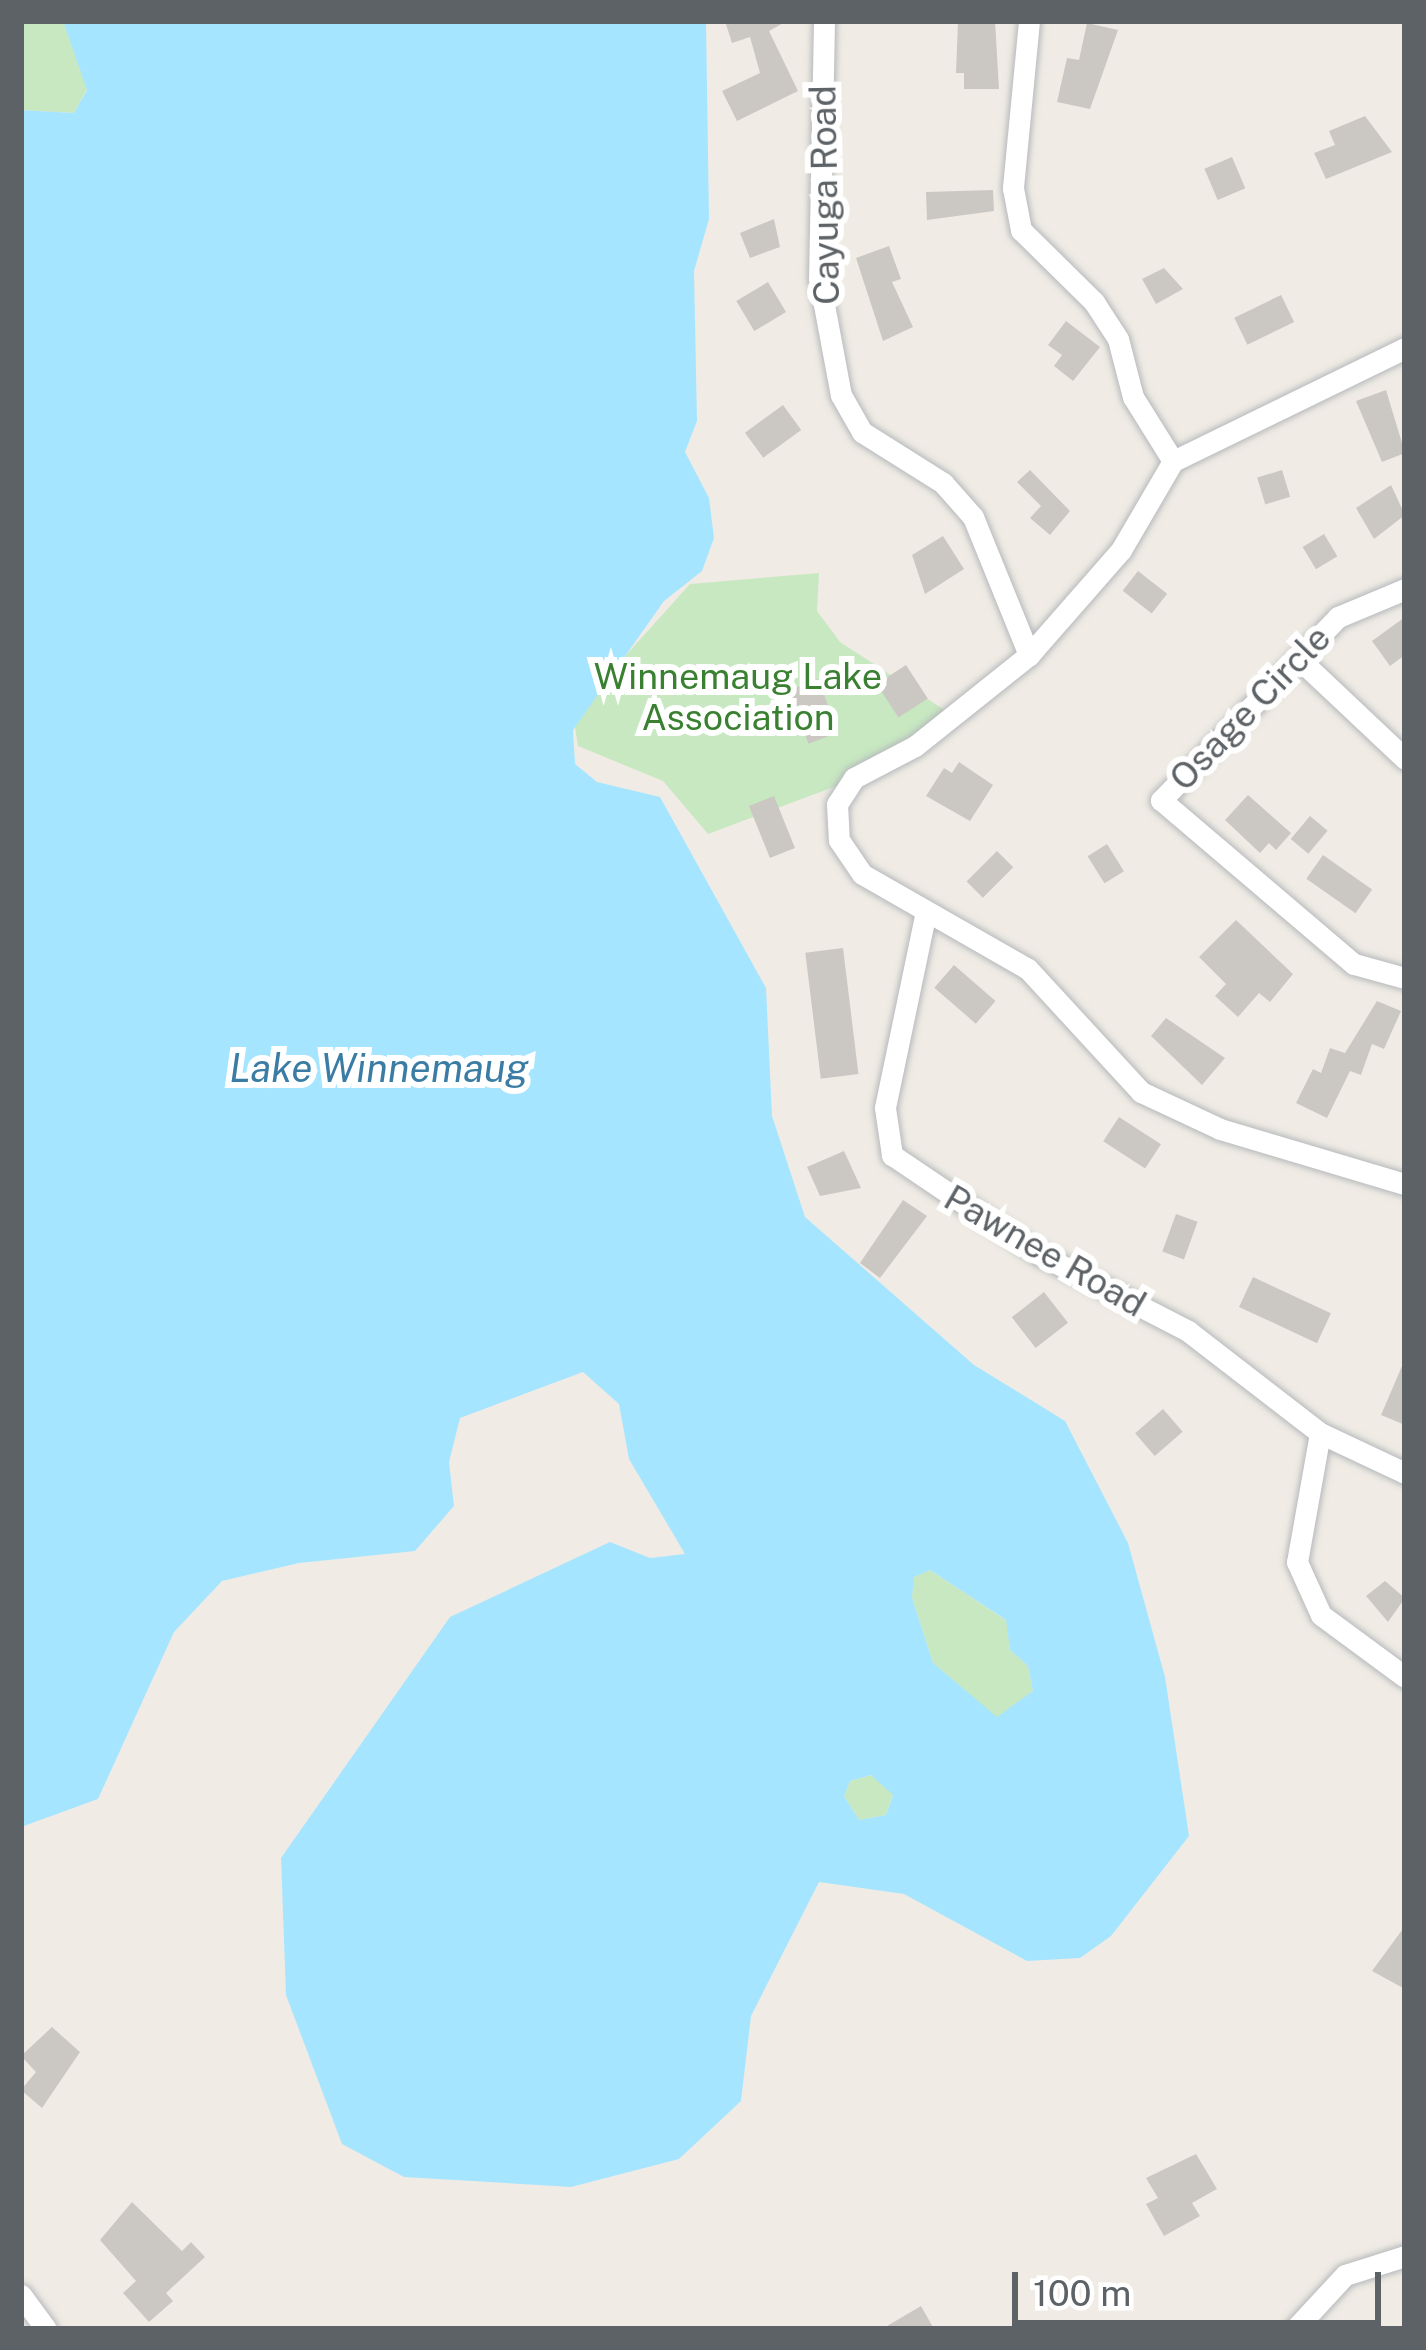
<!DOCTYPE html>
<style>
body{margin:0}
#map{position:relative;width:1426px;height:2350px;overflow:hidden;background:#f0ece5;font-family:"Public Sans",sans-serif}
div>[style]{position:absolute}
.green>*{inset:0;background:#c7e8c1}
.water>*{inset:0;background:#a6e5ff}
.building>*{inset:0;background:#cbc7c2;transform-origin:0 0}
.roads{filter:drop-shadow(0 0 3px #b6b9bc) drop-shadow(0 0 3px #b6b9bc)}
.minor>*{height:21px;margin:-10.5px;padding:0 10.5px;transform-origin:10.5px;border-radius:10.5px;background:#fff}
span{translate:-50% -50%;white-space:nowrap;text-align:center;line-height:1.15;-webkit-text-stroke:12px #fff;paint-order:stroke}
.street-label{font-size:36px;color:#5d6266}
.park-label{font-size:36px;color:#398131}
.water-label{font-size:39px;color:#3a7ca3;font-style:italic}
.frame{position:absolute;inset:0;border:24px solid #5d6266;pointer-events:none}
.scale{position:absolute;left:1012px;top:2272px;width:369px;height:54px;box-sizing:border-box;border:6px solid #5d6266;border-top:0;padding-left:15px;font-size:36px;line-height:42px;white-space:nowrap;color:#5d6266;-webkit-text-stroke:9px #fff;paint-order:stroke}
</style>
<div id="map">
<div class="green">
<div style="clip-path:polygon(21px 21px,63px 21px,87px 89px,74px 113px,21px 110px)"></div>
<div style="clip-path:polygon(819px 573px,817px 611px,840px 642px,946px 711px,909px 759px,708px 834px,663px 781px,578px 746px,573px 714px,690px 584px)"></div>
<div style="clip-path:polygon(930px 1570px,1007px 1621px,1010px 1650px,1028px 1666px,1033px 1691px,997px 1718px,933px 1663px,912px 1598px,913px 1577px)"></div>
<div style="clip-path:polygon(872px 1775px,893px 1794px,886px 1815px,859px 1820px,844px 1796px,850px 1781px)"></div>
</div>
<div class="water">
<div style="clip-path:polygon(evenodd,63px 21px,706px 21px,709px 219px,694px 271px,697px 421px,685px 452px,709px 498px,714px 538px,702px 571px,664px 601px,573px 730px,575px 764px,597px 782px,660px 797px,766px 988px,772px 1116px,805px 1217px,974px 1365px,1065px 1421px,1128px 1543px,1165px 1677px,1189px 1836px,1111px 1936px,1080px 1958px,1027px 1961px,904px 1894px,819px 1882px,751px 2016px,741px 2101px,679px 2159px,571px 2187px,404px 2177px,342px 2144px,286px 1995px,281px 1858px,450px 1617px,610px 1542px,650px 1558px,685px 1554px,629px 1459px,619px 1404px,583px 1372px,460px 1418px,449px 1462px,454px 1506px,415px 1551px,299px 1563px,222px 1581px,174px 1632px,98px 1799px,21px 1827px,21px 110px,74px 113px,87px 90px,63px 21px,930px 1570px,1006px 1620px,1010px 1650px,1028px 1666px,1033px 1691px,997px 1717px,933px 1663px,912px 1598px,914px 1577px,930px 1570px,63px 21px,871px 1775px,893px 1795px,886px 1815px,859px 1820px,844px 1796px,850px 1781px,871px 1775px)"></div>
</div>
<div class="building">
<div style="clip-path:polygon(725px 21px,787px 21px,769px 31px,798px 91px,737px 121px,722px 91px,760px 73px,750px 37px,732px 43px)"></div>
<div style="clip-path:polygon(958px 21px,995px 21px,999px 89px,964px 89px,964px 73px,956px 73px)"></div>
<div style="clip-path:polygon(1087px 23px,1118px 30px,1090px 109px,1057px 102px,1067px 58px,1079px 60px)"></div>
<div style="clip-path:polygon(1365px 116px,1392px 152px,1326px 179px,1314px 153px,1335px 145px,1329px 131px)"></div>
<div style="left:1232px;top:157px;width:34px;height:30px;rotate:67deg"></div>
<div style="clip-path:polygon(993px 190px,994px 211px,927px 220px,926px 192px)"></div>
<div style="clip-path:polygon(774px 219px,780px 247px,750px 258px,740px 233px)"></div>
<div style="clip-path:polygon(889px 246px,901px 279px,892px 282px,913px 327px,883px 341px,856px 258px)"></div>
<div style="clip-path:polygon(1164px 268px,1183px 289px,1156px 304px,1142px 279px)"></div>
<div style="left:768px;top:282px;width:35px;height:37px;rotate:59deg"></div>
<div style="left:1281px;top:295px;width:30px;height:52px;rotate:64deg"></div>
<div style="clip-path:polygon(1066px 321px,1100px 347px,1073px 381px,1054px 366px,1062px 355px,1048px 345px)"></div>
<div style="clip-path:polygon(1386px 390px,1405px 453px,1382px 462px,1356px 401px)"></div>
<div style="left:783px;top:405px;width:31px;height:47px;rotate:54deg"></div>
<div style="clip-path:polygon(1030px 470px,1070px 511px,1050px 535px,1030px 518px,1041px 506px,1017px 482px)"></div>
<div style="left:1282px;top:470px;width:28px;height:26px;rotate:73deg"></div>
<div style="clip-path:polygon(1391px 485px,1405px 515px,1374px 539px,1356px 508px)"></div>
<div style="left:1324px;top:534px;width:26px;height:25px;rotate:59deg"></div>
<div style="clip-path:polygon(943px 536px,964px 569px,925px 594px,912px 555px)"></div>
<div style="left:1138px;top:571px;width:37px;height:25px;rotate:38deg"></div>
<div style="clip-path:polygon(1405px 617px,1405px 655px,1390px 666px,1372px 641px)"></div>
<div style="left:906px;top:665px;width:40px;height:35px;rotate:57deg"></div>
<div style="left:818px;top:679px;width:57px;height:32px;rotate:69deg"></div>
<div style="clip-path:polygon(959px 762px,993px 785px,970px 821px,926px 796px,944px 768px,952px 773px)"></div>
<div style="clip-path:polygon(1248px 795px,1291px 833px,1276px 850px,1269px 843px,1260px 853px,1225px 820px)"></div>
<div style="left:774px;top:796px;width:56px;height:27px;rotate:68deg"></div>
<div style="left:1310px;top:816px;width:23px;height:30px;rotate:40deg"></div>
<div style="left:1107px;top:844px;width:32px;height:23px;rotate:58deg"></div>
<div style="left:997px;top:851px;width:23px;height:43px;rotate:45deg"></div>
<div style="left:1323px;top:855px;width:60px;height:29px;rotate:35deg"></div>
<div style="clip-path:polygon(1236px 920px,1293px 974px,1270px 1002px,1259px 993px,1238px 1017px,1215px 996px,1226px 984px,1199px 957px)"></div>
<div style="left:843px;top:948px;width:127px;height:38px;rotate:83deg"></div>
<div style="left:954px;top:965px;width:55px;height:30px;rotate:41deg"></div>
<div style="clip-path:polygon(1377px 1001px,1401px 1011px,1384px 1049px,1372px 1044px,1361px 1075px,1350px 1071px,1327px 1118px,1296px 1103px,1313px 1069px,1321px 1073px,1330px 1048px,1345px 1053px)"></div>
<div style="clip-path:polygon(1166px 1018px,1225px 1058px,1202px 1085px,1151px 1036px)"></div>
<div style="left:1119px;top:1117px;width:50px;height:29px;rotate:33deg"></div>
<div style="clip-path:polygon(844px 1151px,861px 1188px,820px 1196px,807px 1167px)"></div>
<div style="clip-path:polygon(903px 1200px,927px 1216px,880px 1278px,860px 1263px)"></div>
<div style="left:1176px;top:1214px;width:23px;height:40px;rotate:20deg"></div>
<div style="left:1253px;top:1277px;width:86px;height:33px;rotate:25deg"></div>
<div style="left:1044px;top:1292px;width:39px;height:41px;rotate:52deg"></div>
<div style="clip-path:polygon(1405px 1359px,1405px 1425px,1381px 1415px)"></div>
<div style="left:1163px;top:1409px;width:30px;height:37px;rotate:49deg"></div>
<div style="clip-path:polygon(1385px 1581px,1405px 1598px,1388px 1622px,1366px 1596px)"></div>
<div style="clip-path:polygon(1405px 1926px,1405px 1989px,1372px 1971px)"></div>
<div style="clip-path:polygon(52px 2027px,80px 2052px,42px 2108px,21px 2090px,36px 2072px,21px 2056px)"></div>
<div style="clip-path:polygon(1196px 2154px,1217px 2189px,1192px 2203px,1200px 2216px,1164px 2236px,1146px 2204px,1158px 2198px,1146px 2178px)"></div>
<div style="clip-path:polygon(132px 2202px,182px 2251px,191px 2242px,205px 2257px,166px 2293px,173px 2301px,149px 2322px,123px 2293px,136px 2281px,100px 2240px)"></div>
<div style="clip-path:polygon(921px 2306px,934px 2329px,882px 2329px)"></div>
</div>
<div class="roads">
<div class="minor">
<div style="left:824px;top:21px;width:257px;rotate:91.1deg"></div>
<div style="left:819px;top:278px;width:119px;rotate:79.4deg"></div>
<div style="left:841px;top:395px;width:43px;rotate:60.4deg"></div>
<div style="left:862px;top:432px;width:96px;rotate:32.2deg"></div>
<div style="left:943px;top:483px;width:45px;rotate:48.6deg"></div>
<div style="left:973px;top:517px;width:149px;rotate:67.9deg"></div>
<div style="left:1029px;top:21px;width:168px;rotate:95.5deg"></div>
<div style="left:1013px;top:188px;width:43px;rotate:79.2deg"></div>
<div style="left:1021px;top:230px;width:103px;rotate:44.6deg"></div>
<div style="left:1094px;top:302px;width:44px;rotate:57deg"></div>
<div style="left:1118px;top:339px;width:60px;rotate:75.5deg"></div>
<div style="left:1133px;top:397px;width:75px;rotate:58deg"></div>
<div style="left:1405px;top:348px;width:258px;rotate:154deg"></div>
<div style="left:1173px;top:461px;width:103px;rotate:120.3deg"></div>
<div style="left:1121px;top:550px;width:140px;rotate:131.2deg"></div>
<div style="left:1029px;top:655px;width:146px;rotate:141.4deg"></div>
<div style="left:915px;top:746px;width:69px;rotate:152.3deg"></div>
<div style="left:854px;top:778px;width:31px;rotate:123deg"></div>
<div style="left:837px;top:804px;width:36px;rotate:87deg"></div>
<div style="left:839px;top:840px;width:41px;rotate:55.9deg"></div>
<div style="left:862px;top:874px;width:191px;rotate:29.8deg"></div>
<div style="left:1028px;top:969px;width:167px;rotate:47.4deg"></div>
<div style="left:1141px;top:1092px;width:87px;rotate:25.1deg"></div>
<div style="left:1220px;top:1129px;width:193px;rotate:16.6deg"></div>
<div style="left:1405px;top:589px;width:73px;rotate:157.3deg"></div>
<div style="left:1338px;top:617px;width:255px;rotate:134deg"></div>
<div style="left:1161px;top:800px;width:253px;rotate:40.4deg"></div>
<div style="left:1354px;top:964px;width:53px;rotate:15.4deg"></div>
<div style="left:1298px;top:658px;width:147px;rotate:43.3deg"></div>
<div style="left:925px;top:916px;width:196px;rotate:101.8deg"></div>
<div style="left:885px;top:1108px;width:48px;rotate:81.5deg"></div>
<div style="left:892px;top:1155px;width:177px;rotate:34deg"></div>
<div style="left:1039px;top:1254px;width:168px;rotate:27.3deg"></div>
<div style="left:1188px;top:1331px;width:167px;rotate:37.7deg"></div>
<div style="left:1320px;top:1433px;width:94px;rotate:25.2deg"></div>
<div style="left:1320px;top:1433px;width:131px;rotate:100.1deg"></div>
<div style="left:1297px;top:1562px;width:58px;rotate:65.6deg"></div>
<div style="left:1321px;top:1615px;width:104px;rotate:36.4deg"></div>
<div style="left:21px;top:2295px;width:42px;rotate:53.7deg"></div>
<div style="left:1295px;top:2329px;width:74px;rotate:-47.2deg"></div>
<div style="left:1345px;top:2275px;width:63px;rotate:-17.6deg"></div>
</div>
</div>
<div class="street-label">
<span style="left:825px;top:195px;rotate:-91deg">Cayuga Road</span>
<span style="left:1250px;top:708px;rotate:-46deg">Osage Circle</span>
<span style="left:1045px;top:1251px;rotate:30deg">Pawnee Road</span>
</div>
<div class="park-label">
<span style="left:738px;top:697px">Winnemaug Lake<br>Association</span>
</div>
<div class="water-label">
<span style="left:379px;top:1068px">Lake Winnemaug</span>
</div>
<div class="frame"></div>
<div class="scale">100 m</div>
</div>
